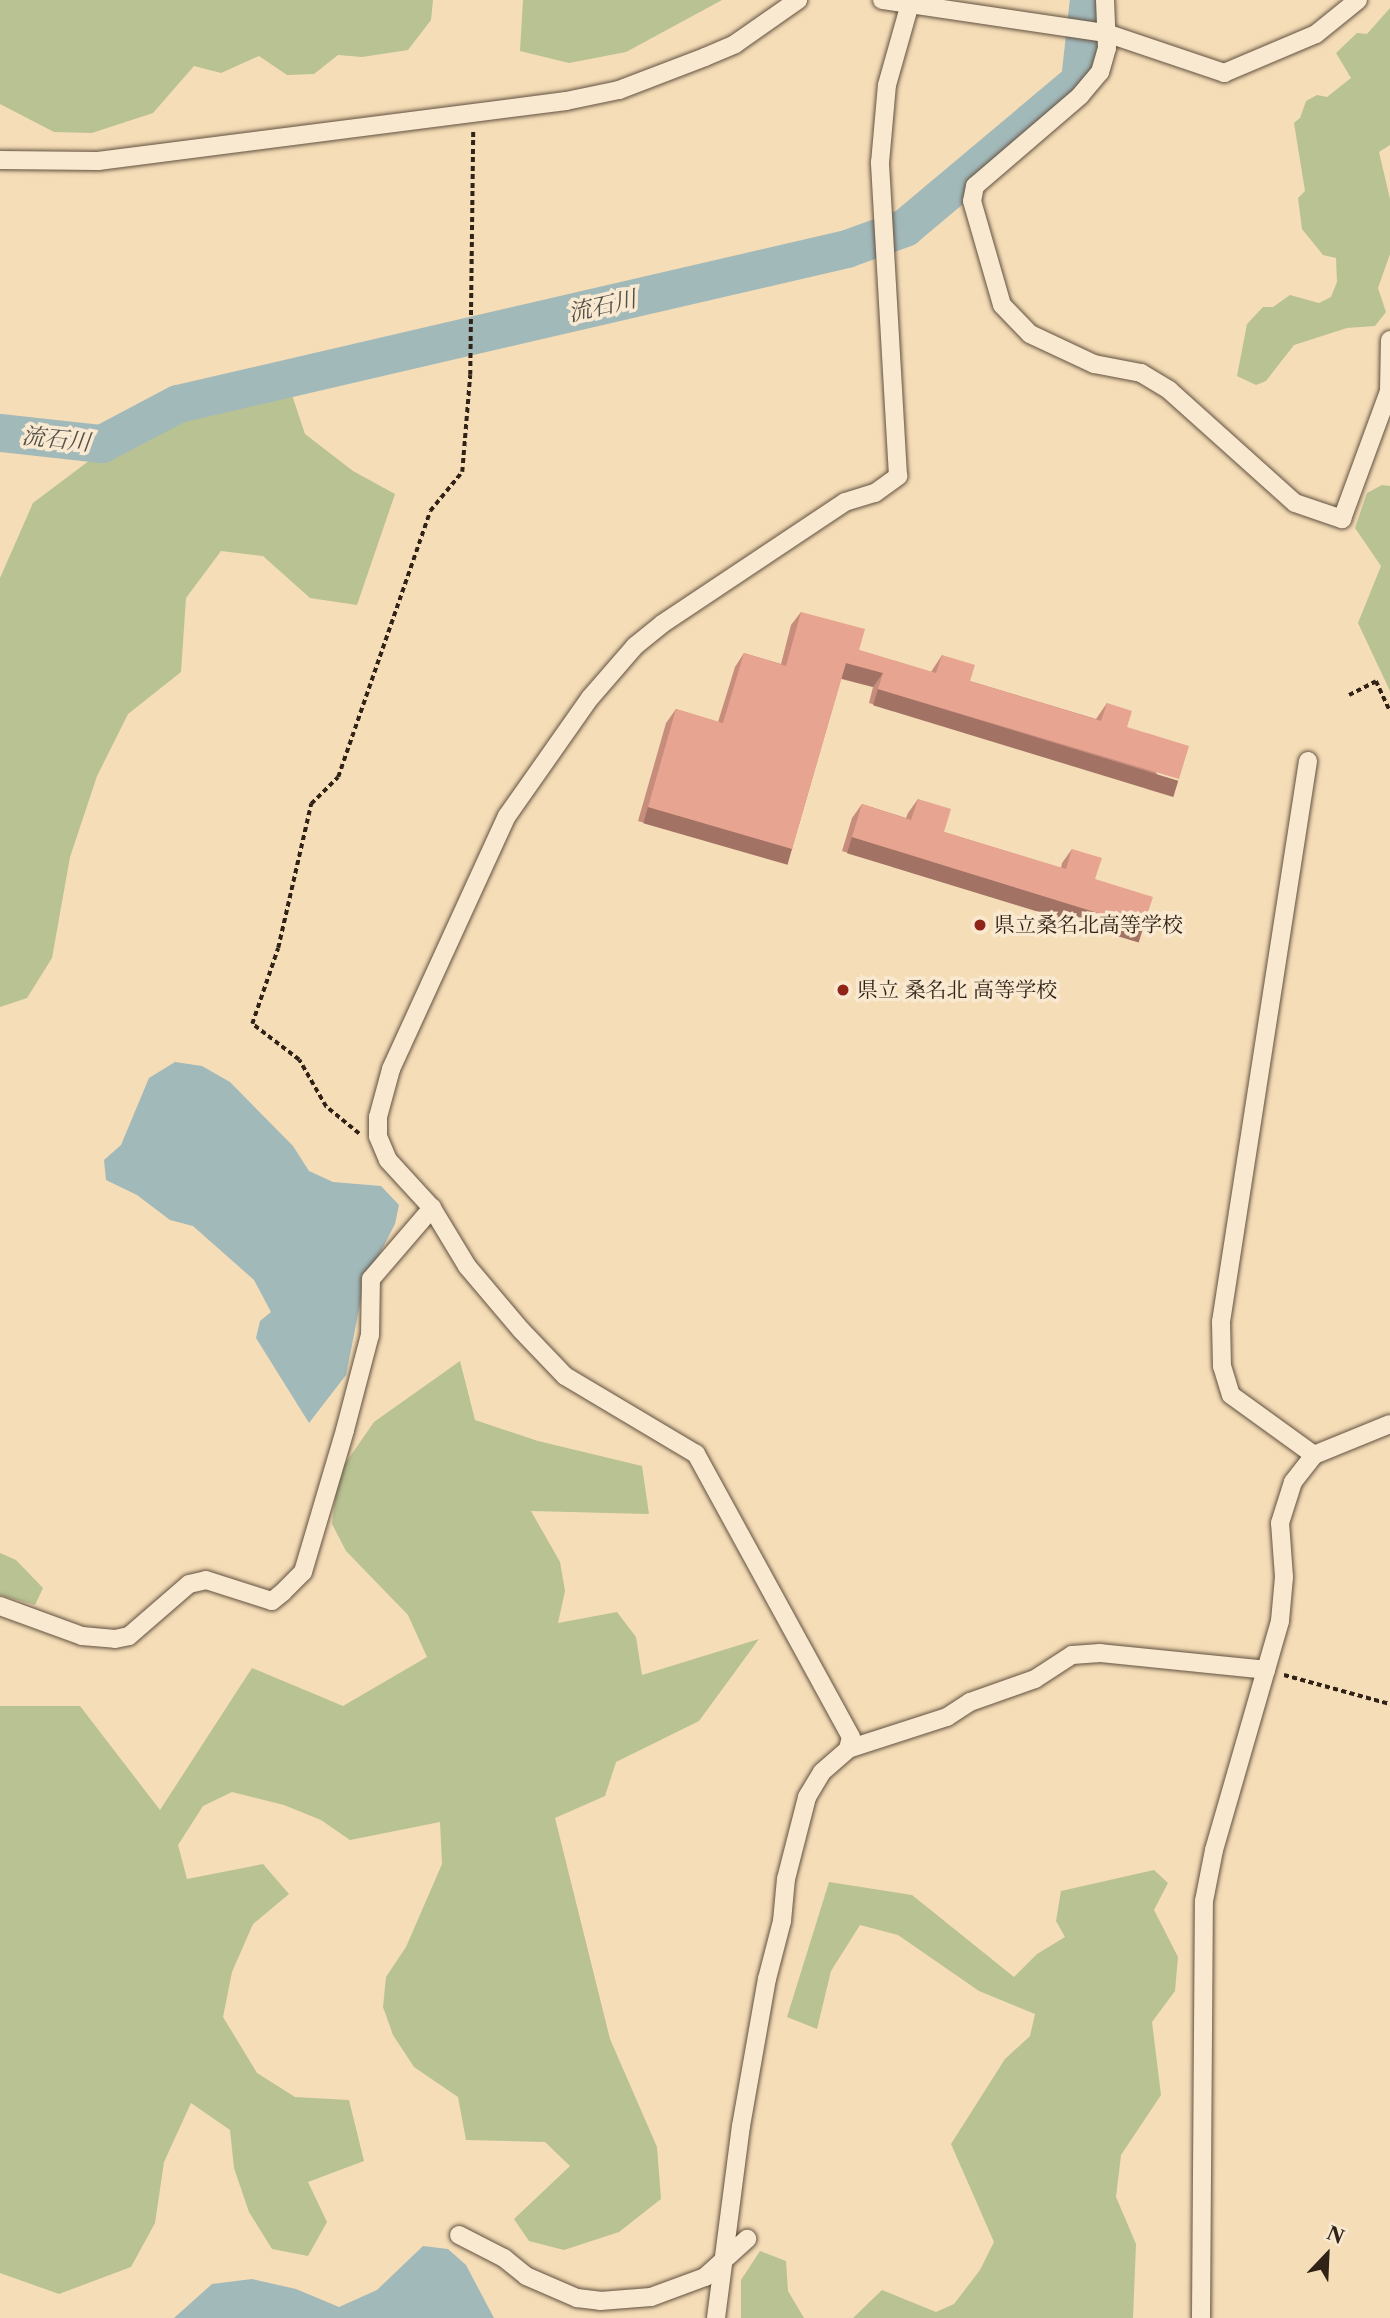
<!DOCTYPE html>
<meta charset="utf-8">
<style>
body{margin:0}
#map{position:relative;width:1390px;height:2318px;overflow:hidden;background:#f5ddb7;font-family:"Libre Caslon Text","Noto Serif JP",serif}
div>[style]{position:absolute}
.green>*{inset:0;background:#b8c292}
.water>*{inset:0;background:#a2b9ba}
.river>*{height:38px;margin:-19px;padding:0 19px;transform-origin:19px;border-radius:19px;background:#a2b9ba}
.path>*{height:3.5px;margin-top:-1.75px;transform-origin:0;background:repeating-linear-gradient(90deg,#312218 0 5px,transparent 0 8.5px)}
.roads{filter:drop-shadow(0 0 2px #625140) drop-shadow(0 0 2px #625140)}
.minor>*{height:18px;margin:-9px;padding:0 9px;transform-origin:9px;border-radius:9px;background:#f8e9d0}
.wall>*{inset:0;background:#c78d7c}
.shaded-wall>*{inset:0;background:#a27365;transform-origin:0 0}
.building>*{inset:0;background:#e7a490}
.dots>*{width:19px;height:19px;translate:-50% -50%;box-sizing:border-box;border:4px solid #f8e9d0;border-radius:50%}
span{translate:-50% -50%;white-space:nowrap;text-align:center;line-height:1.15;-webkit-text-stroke:7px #f8e9d0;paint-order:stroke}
.poi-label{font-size:21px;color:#312218}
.left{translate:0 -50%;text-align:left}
.water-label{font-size:23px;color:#534f49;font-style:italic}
.north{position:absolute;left:1292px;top:2220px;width:70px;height:70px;-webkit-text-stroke:5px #f8e9d0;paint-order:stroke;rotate:23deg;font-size:19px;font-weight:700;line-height:28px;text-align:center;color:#312218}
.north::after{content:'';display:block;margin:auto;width:24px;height:32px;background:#312218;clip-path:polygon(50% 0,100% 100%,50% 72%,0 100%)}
</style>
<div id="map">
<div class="green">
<div style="clip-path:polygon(0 0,433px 0,431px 20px,408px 50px,362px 57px,338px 55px,314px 74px,287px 75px,259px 56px,221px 73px,194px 66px,153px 113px,92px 133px,54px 132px,0 104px)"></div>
<div style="clip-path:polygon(523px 0,722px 0,626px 52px,569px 63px,520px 51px)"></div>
<div style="clip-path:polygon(1390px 8px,1390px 145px,1379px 152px,1390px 199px,1390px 254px,1378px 288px,1386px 312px,1375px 326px,1347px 328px,1294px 345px,1266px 381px,1256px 385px,1237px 376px,1247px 324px,1263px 307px,1273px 307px,1290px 295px,1319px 303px,1331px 297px,1337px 282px,1336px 258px,1323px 255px,1302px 229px,1298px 198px,1305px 191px,1294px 123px,1300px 118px,1306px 101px,1317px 95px,1327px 97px,1351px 78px,1336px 53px,1357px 33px,1367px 34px)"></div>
<div style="clip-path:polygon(263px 393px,292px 395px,305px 434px,353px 471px,395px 494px,357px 605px,310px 598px,263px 556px,221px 551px,186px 598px,181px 672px,128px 714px,97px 776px,70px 857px,52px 958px,27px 998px,0 1007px,0 578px,33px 503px,102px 451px,183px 409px)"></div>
<div style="clip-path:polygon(1382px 485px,1390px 486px,1390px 691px,1358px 623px,1381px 566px,1355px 528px,1367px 493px)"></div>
<div style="clip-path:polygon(460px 1361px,475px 1420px,538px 1441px,642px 1466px,649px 1514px,531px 1511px,560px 1562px,565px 1591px,558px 1623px,617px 1612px,636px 1637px,642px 1675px,759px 1639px,699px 1721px,616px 1762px,605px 1796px,555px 1818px,610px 2039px,657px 2147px,661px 2199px,619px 2232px,564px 2250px,529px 2241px,514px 2219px,570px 2166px,545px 2142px,466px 2140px,458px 2097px,414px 2067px,393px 2035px,383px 2007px,386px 1977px,406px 1947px,442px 1864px,440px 1822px,350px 1840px,321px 1820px,284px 1805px,232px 1792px,203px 1806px,178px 1845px,187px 1879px,263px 1864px,289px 1894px,253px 1924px,232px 1972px,223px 2017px,257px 2073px,295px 2097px,349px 2100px,364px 2161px,308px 2182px,327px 2222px,308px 2256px,272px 2249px,249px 2212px,234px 2168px,230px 2130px,191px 2103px,164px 2162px,155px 2223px,131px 2267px,59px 2294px,0 2273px,0 1706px,80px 1706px,160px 1810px,252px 1668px,343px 1706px,427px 1657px,408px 1615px,346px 1551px,332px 1524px,338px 1474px,374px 1422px)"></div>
<div style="clip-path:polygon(0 1553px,16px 1560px,43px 1588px,35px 1605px,0 1595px)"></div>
<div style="clip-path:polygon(1154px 1870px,1168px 1883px,1154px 1910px,1178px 1957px,1175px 1991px,1152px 2022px,1161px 2095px,1121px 2155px,1116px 2197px,1136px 2244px,1133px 2318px,853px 2318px,882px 2290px,936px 2312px,954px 2304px,980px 2270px,994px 2242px,951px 2144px,1005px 2059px,1030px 2036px,1035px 2014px,979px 1991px,898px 1935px,860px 1925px,831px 1971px,817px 2029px,787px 2017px,829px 1882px,912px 1895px,1014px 1977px,1037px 1954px,1065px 1937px,1056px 1921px,1061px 1891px)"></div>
<div style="clip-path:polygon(760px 2251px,786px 2261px,788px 2291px,804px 2318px,741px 2318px,741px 2280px)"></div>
</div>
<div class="water">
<div style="clip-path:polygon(175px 1062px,202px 1066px,230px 1082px,293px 1146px,309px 1171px,333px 1182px,381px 1186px,399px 1205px,395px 1224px,364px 1284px,346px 1375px,309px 1423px,256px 1338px,260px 1321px,271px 1312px,254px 1280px,193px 1226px,170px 1220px,137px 1195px,106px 1180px,104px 1160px,121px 1145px,149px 1078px)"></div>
<div style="clip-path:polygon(423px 2246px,448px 2249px,466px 2265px,494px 2318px,174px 2318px,212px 2284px,252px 2279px,296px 2289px,339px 2307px,377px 2290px)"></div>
</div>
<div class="river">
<div style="left:0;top:433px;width:103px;rotate:6.2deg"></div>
<div style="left:102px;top:444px;width:86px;rotate:-27.8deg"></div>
<div style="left:178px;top:404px;width:687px;rotate:-13.04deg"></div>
<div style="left:847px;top:249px;width:62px;rotate:-19.9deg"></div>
<div style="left:905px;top:228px;width:229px;rotate:-40deg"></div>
<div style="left:1080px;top:81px;width:81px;rotate:-83.7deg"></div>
</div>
<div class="path">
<div style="left:1349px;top:695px;width:30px;rotate:-27deg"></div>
<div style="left:1376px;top:681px;width:33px;rotate:65deg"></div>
<div style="left:359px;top:1134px;width:43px;rotate:-140.7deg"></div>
<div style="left:326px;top:1107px;width:54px;rotate:-119.9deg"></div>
<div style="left:299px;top:1060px;width:59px;rotate:-142.5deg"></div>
<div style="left:252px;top:1024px;width:80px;rotate:-71.1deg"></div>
<div style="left:278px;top:948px;width:148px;rotate:-77.1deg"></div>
<div style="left:311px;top:804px;width:38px;rotate:-45deg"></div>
<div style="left:338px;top:777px;width:281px;rotate:-70.9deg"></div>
<div style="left:430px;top:511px;width:50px;rotate:-50.6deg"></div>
<div style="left:462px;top:472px;width:97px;rotate:-85.3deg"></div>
<div style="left:470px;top:375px;width:243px;rotate:-89.3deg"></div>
<div style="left:1284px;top:1675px;width:110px;rotate:15.3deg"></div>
</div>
<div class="roads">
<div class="minor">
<div style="left:882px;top:0;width:226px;rotate:8.4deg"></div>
<div style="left:1106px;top:33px;width:125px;rotate:18.7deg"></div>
<div style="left:1224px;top:73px;width:100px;rotate:-23deg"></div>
<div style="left:1316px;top:34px;width:54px;rotate:-39deg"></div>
<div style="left:1105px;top:0;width:48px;rotate:87.6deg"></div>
<div style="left:1107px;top:48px;width:25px;rotate:106deg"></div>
<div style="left:1100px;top:72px;width:31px;rotate:130deg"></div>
<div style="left:1080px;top:96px;width:138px;rotate:139.4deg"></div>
<div style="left:975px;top:186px;width:15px;rotate:101deg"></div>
<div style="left:972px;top:201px;width:108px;rotate:73.9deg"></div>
<div style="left:1002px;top:305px;width:40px;rotate:46deg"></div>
<div style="left:1030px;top:334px;width:71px;rotate:25.1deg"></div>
<div style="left:1094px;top:364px;width:48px;rotate:10.8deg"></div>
<div style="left:1141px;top:373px;width:33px;rotate:31deg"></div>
<div style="left:1169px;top:390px;width:169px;rotate:41.9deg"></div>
<div style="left:1295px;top:503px;width:50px;rotate:18.8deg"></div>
<div style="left:1342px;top:519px;width:136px;rotate:-69.8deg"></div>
<div style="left:1389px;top:391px;width:51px;rotate:-88.9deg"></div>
<div style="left:0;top:160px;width:98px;rotate:0.6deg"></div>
<div style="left:98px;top:161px;width:472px;rotate:-7.3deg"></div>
<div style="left:566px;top:101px;width:54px;rotate:-11.7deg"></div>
<div style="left:619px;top:90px;width:92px;rotate:-21deg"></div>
<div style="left:705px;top:57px;width:33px;rotate:-23deg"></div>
<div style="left:735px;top:44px;width:77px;rotate:-34.9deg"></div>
<div style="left:1308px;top:761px;width:568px;rotate:98.82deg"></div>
<div style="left:1221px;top:1322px;width:44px;rotate:88.7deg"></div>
<div style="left:1222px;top:1366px;width:30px;rotate:73deg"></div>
<div style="left:1231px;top:1395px;width:102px;rotate:35.9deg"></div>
<div style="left:0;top:1606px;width:87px;rotate:20.1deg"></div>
<div style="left:82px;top:1636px;width:33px;rotate:5deg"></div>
<div style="left:115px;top:1639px;width:14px;rotate:-12deg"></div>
<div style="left:129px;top:1636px;width:79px;rotate:-40.9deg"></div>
<div style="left:189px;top:1584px;width:17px;rotate:-13deg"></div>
<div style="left:206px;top:1580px;width:69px;rotate:17.7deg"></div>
<div style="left:272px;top:1601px;width:14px;rotate:-39deg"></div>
<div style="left:283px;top:1592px;width:28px;rotate:-45deg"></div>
<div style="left:303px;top:1572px;width:148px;rotate:-73.5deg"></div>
<div style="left:345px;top:1430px;width:98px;rotate:-75.3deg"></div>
<div style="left:370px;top:1335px;width:56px;rotate:-89deg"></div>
<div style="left:371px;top:1279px;width:94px;rotate:-49.3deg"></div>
<div style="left:848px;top:1749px;width:104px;rotate:-17.9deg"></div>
<div style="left:947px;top:1717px;width:27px;rotate:-33deg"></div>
<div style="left:970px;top:1702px;width:69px;rotate:-19.5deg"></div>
<div style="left:1035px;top:1679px;width:44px;rotate:-33deg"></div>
<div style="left:1072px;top:1655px;width:28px;rotate:-4deg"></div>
<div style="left:1100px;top:1653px;width:167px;rotate:5.8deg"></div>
<div style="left:459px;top:2235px;width:51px;rotate:27.1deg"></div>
<div style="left:504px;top:2258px;width:28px;rotate:39deg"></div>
<div style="left:526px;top:2276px;width:56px;rotate:23.3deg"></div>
<div style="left:577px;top:2298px;width:23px;rotate:7deg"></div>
<div style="left:600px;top:2301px;width:51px;rotate:-4.5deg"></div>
<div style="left:651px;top:2297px;width:58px;rotate:-20.3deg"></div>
<div style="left:705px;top:2277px;width:57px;rotate:-42.1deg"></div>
<div style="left:716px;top:2318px;width:194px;rotate:-82.6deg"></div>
<div style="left:741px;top:2126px;width:149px;rotate:-80deg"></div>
<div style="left:767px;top:1979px;width:60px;rotate:-75.5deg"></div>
<div style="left:782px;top:1921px;width:42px;rotate:-84.6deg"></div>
<div style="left:786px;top:1879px;width:85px;rotate:-75.6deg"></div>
<div style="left:807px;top:1797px;width:29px;rotate:-59deg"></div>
<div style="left:822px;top:1772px;width:35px;rotate:-41deg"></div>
<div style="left:848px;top:1749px;width:12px;rotate:-76deg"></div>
<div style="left:851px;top:1737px;width:323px;rotate:-118.7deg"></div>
<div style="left:696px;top:1454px;width:152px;rotate:-149.2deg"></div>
<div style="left:565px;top:1376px;width:64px;rotate:-133.7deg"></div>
<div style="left:521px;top:1330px;width:84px;rotate:-130.2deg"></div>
<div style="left:467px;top:1266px;width:68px;rotate:-121.1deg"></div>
<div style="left:432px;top:1208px;width:65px;rotate:-132.5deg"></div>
<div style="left:388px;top:1160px;width:26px;rotate:-113deg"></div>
<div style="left:378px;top:1136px;width:19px;rotate:-90deg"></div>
<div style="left:378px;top:1117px;width:50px;rotate:-74.8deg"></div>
<div style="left:391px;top:1069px;width:278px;rotate:-65.4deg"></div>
<div style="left:507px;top:816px;width:144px;rotate:-54.9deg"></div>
<div style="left:590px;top:698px;width:69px;rotate:-49.1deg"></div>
<div style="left:635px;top:646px;width:35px;rotate:-39deg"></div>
<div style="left:662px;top:624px;width:220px;rotate:-33.7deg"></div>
<div style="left:845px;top:502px;width:31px;rotate:-17deg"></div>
<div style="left:875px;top:493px;width:29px;rotate:-36deg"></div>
<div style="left:898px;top:476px;width:314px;rotate:-93.3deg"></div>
<div style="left:880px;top:163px;width:78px;rotate:-84.9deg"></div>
<div style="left:887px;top:85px;width:88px;rotate:-74.2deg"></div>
<div style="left:1201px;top:2318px;width:417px;rotate:-89.6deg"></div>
<div style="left:1204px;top:1901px;width:52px;rotate:-78.9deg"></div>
<div style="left:1214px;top:1850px;width:238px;rotate:-73.9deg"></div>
<div style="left:1280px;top:1621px;width:44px;rotate:-84.8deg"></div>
<div style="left:1284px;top:1577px;width:54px;rotate:-94.2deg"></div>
<div style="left:1280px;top:1523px;width:43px;rotate:-72.4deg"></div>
<div style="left:1293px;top:1482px;width:34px;rotate:-52deg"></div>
<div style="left:1314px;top:1455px;width:82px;rotate:-22.2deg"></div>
</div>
</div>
<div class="wall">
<div style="clip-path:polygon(801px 612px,859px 650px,931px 672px,942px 655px,970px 681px,1096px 719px,1107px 703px,1127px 727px,1169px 793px,869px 703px,873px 687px,841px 679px,792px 849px,783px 863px,638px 821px,666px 723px,676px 709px,718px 722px,735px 667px,744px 653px,781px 664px,791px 625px)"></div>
<div style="clip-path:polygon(918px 799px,944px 832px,1061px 868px,1062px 863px,1072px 849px,1095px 879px,1134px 941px,842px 851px,852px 818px,862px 804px,906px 818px,908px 813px)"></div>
</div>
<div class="shaded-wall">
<div style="clip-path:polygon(846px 663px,883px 673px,873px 687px,836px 677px)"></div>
<div style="left:878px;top:689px;width:314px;height:17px;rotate:17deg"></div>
<div style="left:648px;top:807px;width:150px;height:17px;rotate:16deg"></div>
<div style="left:852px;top:837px;width:305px;height:17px;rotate:17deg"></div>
</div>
<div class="building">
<div style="clip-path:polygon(801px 612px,865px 629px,859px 650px,936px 673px,942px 655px,975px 665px,970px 681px,1101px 721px,1107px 703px,1132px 711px,1127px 727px,1189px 746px,1179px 779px,878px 689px,883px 673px,846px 663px,792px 849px,648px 807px,676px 709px,723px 723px,744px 653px,786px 666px)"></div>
<div style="clip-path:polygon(918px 799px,951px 809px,944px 832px,1066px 869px,1072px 849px,1102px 858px,1095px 879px,1153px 897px,1143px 927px,852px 837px,862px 804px,911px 820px)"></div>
</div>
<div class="dots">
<div style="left:980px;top:925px;background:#8f2418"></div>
<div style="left:843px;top:990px;background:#8f2418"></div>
</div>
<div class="poi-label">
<span class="left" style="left:994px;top:925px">県立桑名北高等学校</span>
<span class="left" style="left:857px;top:990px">県立 桑名北 高等学校</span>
</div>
<div class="water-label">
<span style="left:602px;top:306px;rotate:-13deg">流石川</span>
<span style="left:56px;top:439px;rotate:6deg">流石川</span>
</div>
<div class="north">N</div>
</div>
